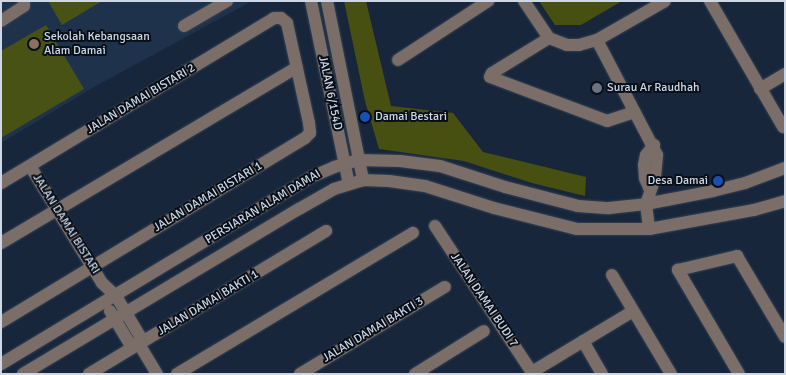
<!DOCTYPE html>
<style>
body{margin:0}
#map{position:relative;width:786px;height:375px;overflow:hidden;background:#17263b;font-family:Signika,sans-serif}
div>[style]{position:absolute}
.built>*{inset:0;background:#1f324b}
.green>*{inset:0;background:#495215}
.forest>*{inset:0;background:#475011}
.roads{filter:drop-shadow(0 0 1px #344256) drop-shadow(0 0 1px #344256)}
.minor>*{height:12px;margin:-6px;padding:0 6px;transform-origin:6px;border-radius:6px;background:#7b6d67}
.dots>*{width:14px;height:14px;translate:-50% -50%;box-sizing:border-box;border:2px solid #080f18;border-radius:50%}
span{translate:-50% -50%;white-space:nowrap;text-align:center;line-height:1.15;-webkit-text-stroke:4px #080f18;paint-order:stroke}
.poi-label{font-size:12px;color:#cdd7e5}
.left{translate:0 -50%;text-align:left}
.right{translate:-100% -50%;text-align:right}
.street-label{font-size:12px;color:#cdd7e5}
.frame{position:absolute;inset:0;border:2px solid #cdd7e5;pointer-events:none}
</style>
<div id="map">
<div class="built">
<div style="clip-path:polygon(1px 1px,252px 1px,94px 87px,1px 143px)"></div>
</div>
<div class="green">
<div style="clip-path:polygon(48px 1px,102px 1px,62px 25px)"></div>
<div style="clip-path:polygon(46px 25px,84px 89px,1px 138px,1px 51px)"></div>
</div>
<div class="forest">
<div style="clip-path:polygon(344px 1px,366px 1px,391px 106px,453px 113px,483px 152px,586px 177px,585px 196px,532px 183px,464px 161px,379px 149px,365px 101px)"></div>
<div style="clip-path:polygon(539px 1px,622px 1px,581px 25px,555px 25px)"></div>
</div>
<div class="roads">
<div class="minor">
<div style="left:311px;top:1px;width:187px;rotate:78.3deg"></div>
<div style="left:327px;top:1px;width:183px;rotate:78.6deg"></div>
<div style="left:524px;top:1px;width:45px;rotate:56deg"></div>
<div style="left:549px;top:38px;width:19px;rotate:21deg"></div>
<div style="left:567px;top:45px;width:12px"></div>
<div style="left:579px;top:45px;width:19px;rotate:-16deg"></div>
<div style="left:597px;top:40px;width:78px;rotate:-29.8deg"></div>
<div style="left:710px;top:1px;width:146px;rotate:59.9deg"></div>
<div style="left:1px;top:21px;width:27px;rotate:-33deg"></div>
<div style="left:24px;top:6px;width:5px;rotate:-90deg"></div>
<div style="left:184px;top:26px;width:50px;rotate:-30.2deg"></div>
<div style="left:549px;top:38px;width:67px;rotate:148.4deg"></div>
<div style="left:492px;top:73px;width:4px;rotate:117deg"></div>
<div style="left:490px;top:77px;width:125px;rotate:20.6deg"></div>
<div style="left:607px;top:121px;width:29px;rotate:-18deg"></div>
<div style="left:597px;top:40px;width:130px;rotate:62.4deg"></div>
<div style="left:657px;top:155px;width:23px;rotate:95deg"></div>
<div style="left:655px;top:178px;width:28px;rotate:109deg"></div>
<div style="left:646px;top:204px;width:25px;rotate:83deg"></div>
<div style="left:398px;top:60px;width:108px;rotate:-33.2deg"></div>
<div style="left:760px;top:89px;width:29px;rotate:-31deg"></div>
<div style="left:30px;top:166px;width:137px;rotate:58.4deg"></div>
<div style="left:102px;top:283px;width:19px;rotate:43deg"></div>
<div style="left:116px;top:296px;width:49px;rotate:59.2deg"></div>
<div style="left:141px;top:338px;width:6px;rotate:108deg"></div>
<div style="left:139px;top:344px;width:35px;rotate:59deg"></div>
<div style="left:1px;top:183px;width:319px;rotate:-31.1deg"></div>
<div style="left:274px;top:18px;width:7px"></div>
<div style="left:281px;top:18px;width:8px;rotate:40deg"></div>
<div style="left:287px;top:23px;width:102px;rotate:77.6deg"></div>
<div style="left:309px;top:123px;width:10px;rotate:84deg"></div>
<div style="left:310px;top:133px;width:7px;rotate:135deg"></div>
<div style="left:305px;top:138px;width:355px;rotate:148.8deg"></div>
<div style="left:650px;top:190px;width:13px;rotate:-113deg"></div>
<div style="left:645px;top:178px;width:13px;rotate:-94deg"></div>
<div style="left:644px;top:165px;width:10px;rotate:-79deg"></div>
<div style="left:646px;top:155px;width:13px;rotate:-51deg"></div>
<div style="left:435px;top:226px;width:178px;rotate:56.5deg"></div>
<div style="left:1px;top:243px;width:344px;rotate:-30.7deg"></div>
<div style="left:612px;top:275px;width:115px;rotate:59.2deg"></div>
<div style="left:110px;top:311px;width:39px;rotate:59deg"></div>
<div style="left:130px;top:344px;width:9px"></div>
<div style="left:583px;top:341px;width:38px;rotate:60deg"></div>
<div style="left:1px;top:364px;width:362px;rotate:-31.1deg"></div>
<div style="left:311px;top:177px;width:25px;rotate:-23deg"></div>
<div style="left:334px;top:167px;width:25px;rotate:-16deg"></div>
<div style="left:358px;top:160px;width:42px;rotate:1.4deg"></div>
<div style="left:400px;top:161px;width:40px;rotate:7.1deg"></div>
<div style="left:440px;top:166px;width:68px;rotate:17.9deg"></div>
<div style="left:505px;top:187px;width:75px;rotate:14.6deg"></div>
<div style="left:578px;top:206px;width:31px;rotate:4deg"></div>
<div style="left:609px;top:208px;width:37px;rotate:-6deg"></div>
<div style="left:646px;top:204px;width:68px;rotate:-11deg"></div>
<div style="left:713px;top:191px;width:33px;rotate:-14deg"></div>
<div style="left:745px;top:183px;width:43px;rotate:-20.6deg"></div>
<div style="left:532px;top:372px;width:118px;rotate:-31.1deg"></div>
<div style="left:23px;top:374px;width:322px;rotate:-30.9deg"></div>
<div style="left:299px;top:209px;width:40px;rotate:-29.7deg"></div>
<div style="left:334px;top:189px;width:30px;rotate:-17deg"></div>
<div style="left:363px;top:180px;width:26px;rotate:2deg"></div>
<div style="left:389px;top:181px;width:36px;rotate:8deg"></div>
<div style="left:425px;top:186px;width:72px;rotate:17.7deg"></div>
<div style="left:494px;top:208px;width:86px;rotate:14.2deg"></div>
<div style="left:577px;top:229px;width:72px"></div>
<div style="left:649px;top:229px;width:107px;rotate:-10.3deg"></div>
<div style="left:754px;top:210px;width:32px;rotate:-16deg"></div>
<div style="left:89px;top:374px;width:277px;rotate:-31.1deg"></div>
<div style="left:177px;top:374px;width:275px;rotate:-30.9deg"></div>
<div style="left:300px;top:374px;width:169px;rotate:-31deg"></div>
<div style="left:415px;top:374px;width:81px;rotate:-31.9deg"></div>
<div style="left:739px;top:374px;width:121px;rotate:-120.4deg"></div>
<div style="left:678px;top:270px;width:61px;rotate:-13.3deg"></div>
<div style="left:737px;top:256px;width:94px;rotate:59.3deg"></div>
</div>
</div>
<div class="dots">
<div style="left:34px;top:44px;background:#8d6e63"></div>
<div style="left:597px;top:88px;background:#6b7280"></div>
<div style="left:365px;top:117px;background:#1a4fb4"></div>
<div style="left:718px;top:181px;background:#1a4fb4"></div>
</div>
<div class="poi-label">
<span class="left" style="left:44px;top:44px">Sekolah Kebangsaan<br>Alam Damai</span>
<span class="left" style="left:607px;top:88px">Surau Ar Raudhah</span>
<span class="left" style="left:375px;top:117px">Damai Bestari</span>
<span class="right" style="left:708px;top:181px">Desa Damai</span>
</div>
<div class="street-label">
<span style="left:330px;top:93px;rotate:78deg">JALAN 6/154D</span>
<span style="left:141px;top:99px;rotate:-31deg">JALAN DAMAI BISTARI 2</span>
<span style="left:208px;top:197px;rotate:-31deg">JALAN DAMAI BISTARI 1</span>
<span style="left:263px;top:207px;rotate:-31deg">PERSIARAN ALAM DAMAI</span>
<span style="left:66px;top:224px;rotate:58deg">JALAN DAMAI BISTARI</span>
<span style="left:484px;top:300px;rotate:56deg">JALAN DAMAI BUDI 7</span>
<span style="left:208px;top:303px;rotate:-31deg">JALAN DAMAI BAKTI 1</span>
<span style="left:373px;top:330px;rotate:-31deg">JALAN DAMAI BAKTI 3</span>
</div>
<div class="frame"></div>
</div>
